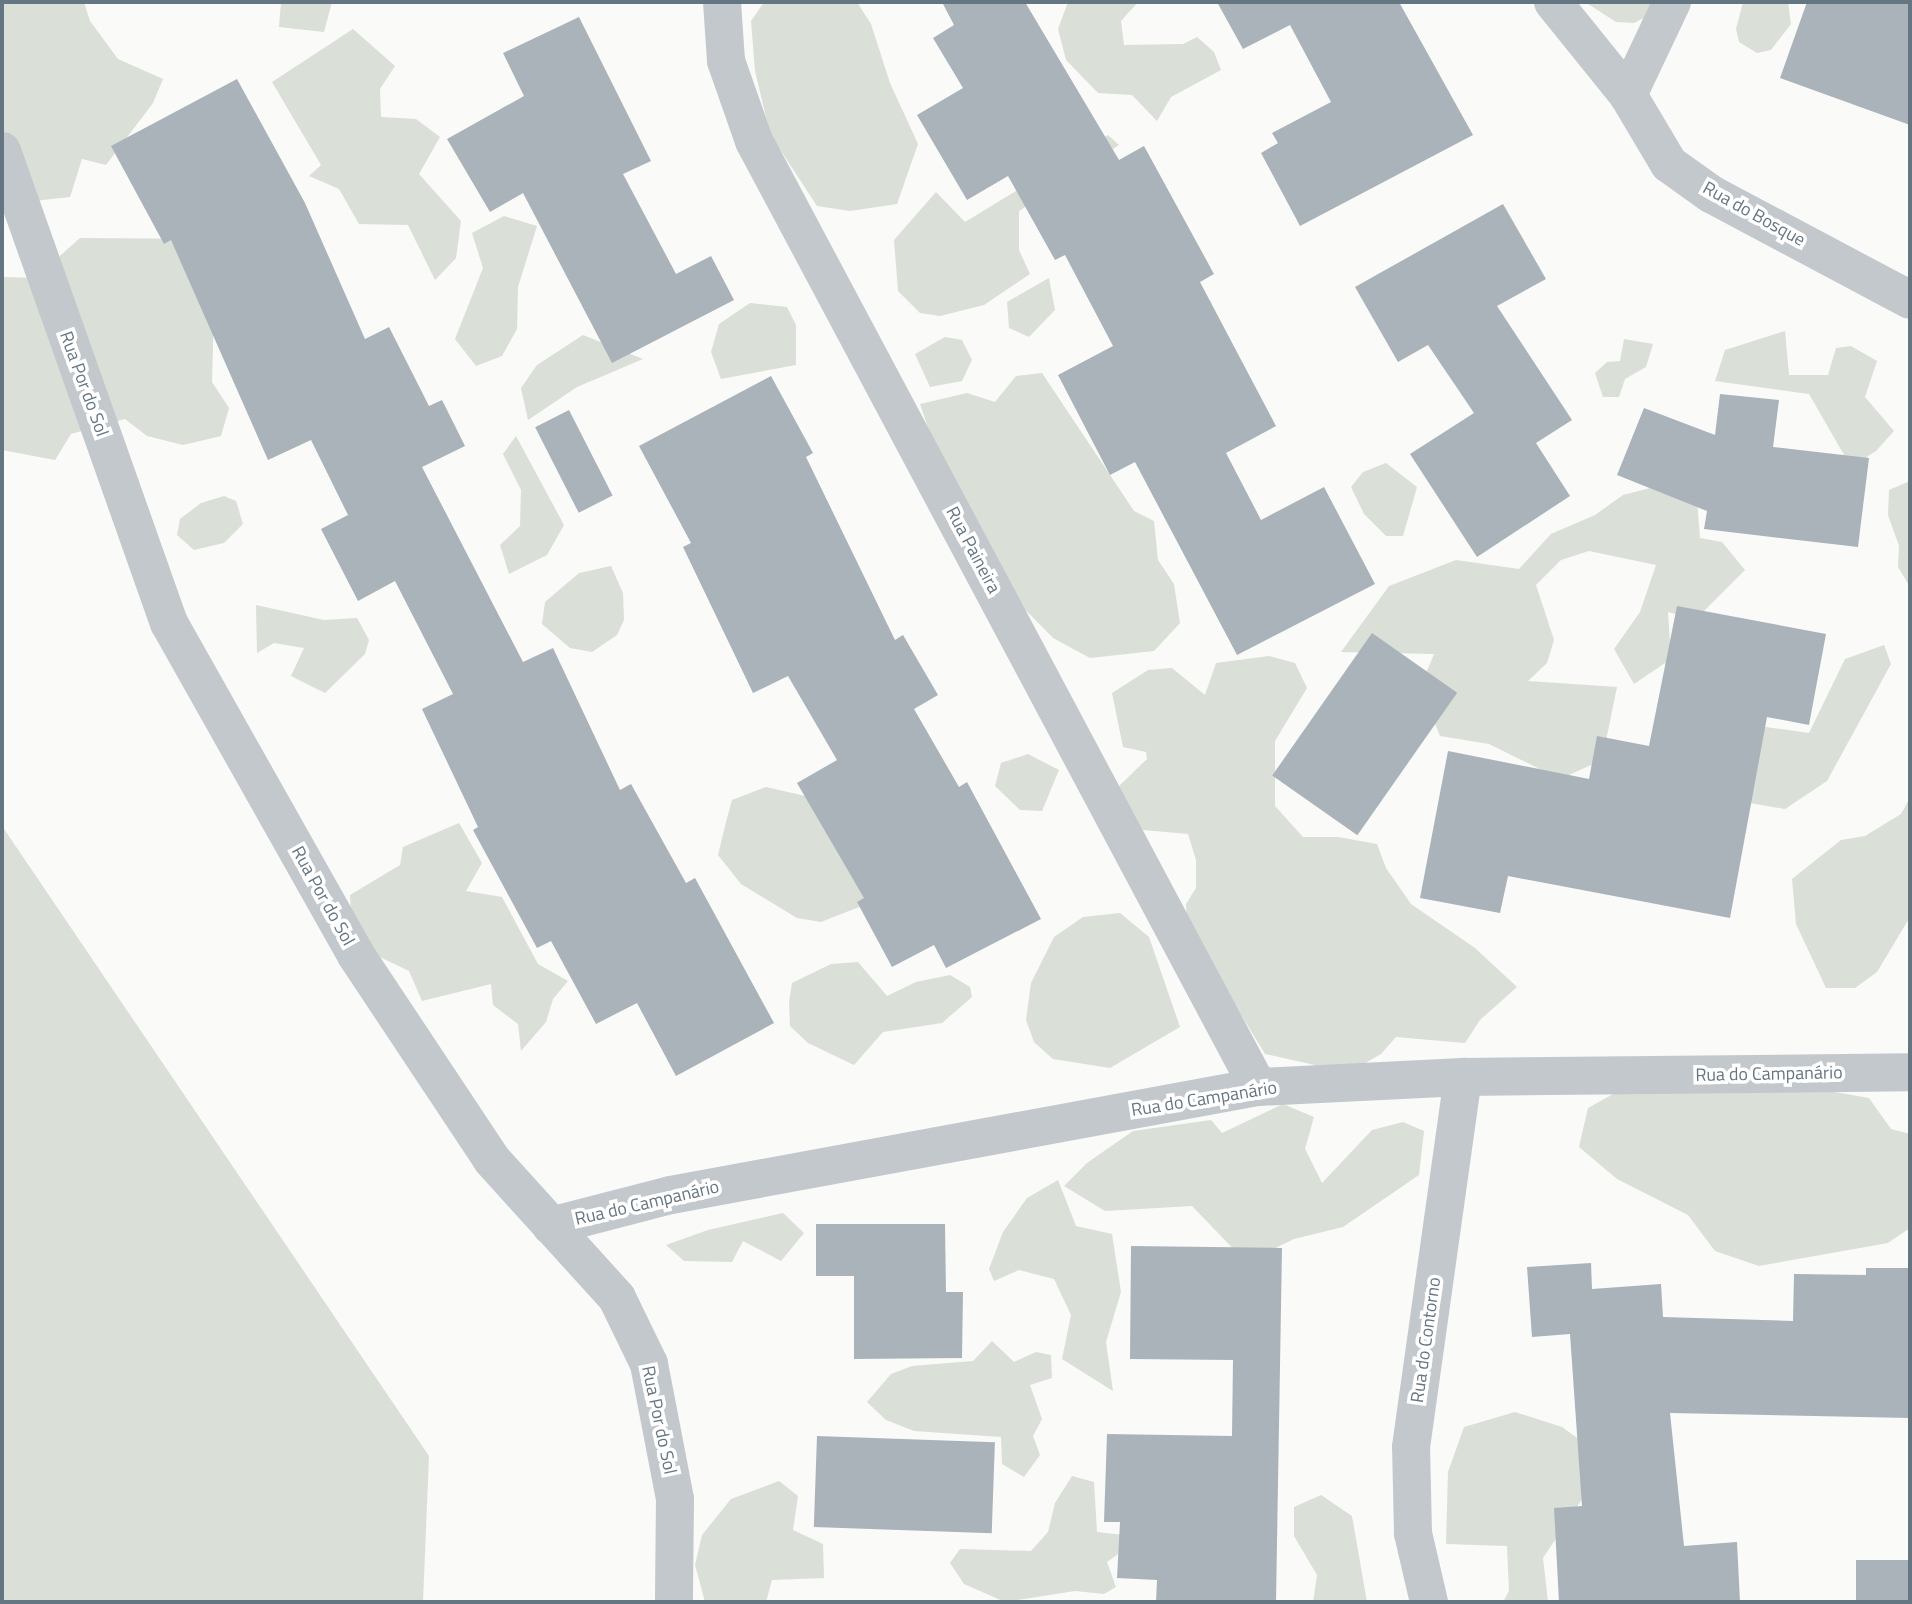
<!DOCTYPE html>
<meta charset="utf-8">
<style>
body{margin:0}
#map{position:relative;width:1912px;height:1604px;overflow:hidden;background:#fafaf8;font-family:"Titillium Web",sans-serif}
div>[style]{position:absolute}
.green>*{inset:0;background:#dadfd7}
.building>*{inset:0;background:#aab3b9;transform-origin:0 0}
.minor>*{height:38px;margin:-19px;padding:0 19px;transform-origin:19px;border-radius:19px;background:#c3c8cc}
span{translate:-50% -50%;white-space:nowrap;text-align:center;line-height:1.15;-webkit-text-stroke:7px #fff;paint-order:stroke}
.street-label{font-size:18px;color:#657683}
.frame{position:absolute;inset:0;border:4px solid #657683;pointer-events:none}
</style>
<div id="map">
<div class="green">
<div style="clip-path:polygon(2px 2px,84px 2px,90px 21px,118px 59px,163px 79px,153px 103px,106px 165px,82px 159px,70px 197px,7px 204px,2px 190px)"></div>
<div style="clip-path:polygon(281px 2px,332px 2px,324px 32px,279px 27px)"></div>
<div style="clip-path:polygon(764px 2px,857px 2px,871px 24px,890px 83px,918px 144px,897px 204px,850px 211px,817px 206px,770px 134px,755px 71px,751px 21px)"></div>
<div style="clip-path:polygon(1068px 2px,1138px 2px,1121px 21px,1124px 45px,1183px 44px,1197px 37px,1214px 52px,1221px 70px,1171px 97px,1157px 121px,1132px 95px,1098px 93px,1066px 60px,1058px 29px)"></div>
<div style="clip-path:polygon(1585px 2px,1656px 2px,1649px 15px,1634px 23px,1616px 22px)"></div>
<div style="clip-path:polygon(1743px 2px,1788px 2px,1791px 24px,1771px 50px,1757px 53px,1739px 42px,1736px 29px)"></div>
<div style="clip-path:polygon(353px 29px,395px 66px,380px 89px,381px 117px,416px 119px,440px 137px,419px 174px,461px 221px,456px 258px,435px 280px,408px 225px,359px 224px,339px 189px,309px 176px,321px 165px,272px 82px)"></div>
<div style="clip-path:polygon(1108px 135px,1119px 145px,1019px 211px,1019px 250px,1030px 274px,984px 305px,940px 316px,920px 313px,898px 291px,894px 240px,936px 192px,965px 222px)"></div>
<div style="clip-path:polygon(504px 216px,537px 226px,518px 287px,517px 329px,502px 356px,476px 366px,455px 339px,483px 268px,472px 233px)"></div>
<div style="clip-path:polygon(80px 238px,216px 239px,212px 382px,229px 408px,221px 436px,183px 445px,147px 436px,125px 419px,71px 434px,55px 460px,2px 450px,2px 277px,35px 278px)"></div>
<div style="clip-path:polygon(1049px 278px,1055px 310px,1029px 337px,1009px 328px,1007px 302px)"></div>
<div style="clip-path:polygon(750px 303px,787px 307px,796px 325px,796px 365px,721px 379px,711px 352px,719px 324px)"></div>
<div style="clip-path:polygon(1785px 331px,1789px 375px,1828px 375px,1836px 348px,1851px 346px,1877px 361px,1865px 397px,1894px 431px,1876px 451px,1851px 467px,1809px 394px,1715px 381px,1725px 350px)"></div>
<div style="clip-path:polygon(583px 335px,643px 359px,577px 387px,528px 420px,521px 388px,537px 365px)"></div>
<div style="clip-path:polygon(945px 337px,962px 340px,972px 360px,962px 381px,930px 387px,915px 354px)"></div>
<div style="clip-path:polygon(1624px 339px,1653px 344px,1646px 367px,1625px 379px,1619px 397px,1603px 397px,1595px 373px,1607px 362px,1620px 361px)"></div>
<div style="clip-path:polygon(1042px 373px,1134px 511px,1154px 521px,1158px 560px,1174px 584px,1180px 623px,1154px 651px,1090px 658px,1053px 638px,1009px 593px,936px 451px,920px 404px,967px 393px,995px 402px,1016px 376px)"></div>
<div style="clip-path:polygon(516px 436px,564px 525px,547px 555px,509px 574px,500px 545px,520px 526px,521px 490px,503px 454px)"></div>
<div style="clip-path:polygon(1386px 463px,1417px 487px,1403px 536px,1386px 536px,1364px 514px,1351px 487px,1363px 472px)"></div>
<div style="clip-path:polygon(1910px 481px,1910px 587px,1898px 567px,1899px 546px,1888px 515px,1889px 490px)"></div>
<div style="clip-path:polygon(1673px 482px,1697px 499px,1700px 538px,1722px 542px,1745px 570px,1696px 619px,1668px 612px,1671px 659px,1634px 684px,1614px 649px,1640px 612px,1656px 565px,1589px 551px,1561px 560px,1536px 585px,1554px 640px,1547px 663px,1528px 681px,1617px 687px,1602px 760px,1560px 779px,1489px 744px,1440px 736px,1420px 688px,1434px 654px,1341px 652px,1389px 586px,1456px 560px,1519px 569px,1551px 534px,1595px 515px,1623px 495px)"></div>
<div style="clip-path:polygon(224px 496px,236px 501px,243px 524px,224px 543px,194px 550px,177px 535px,180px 519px,201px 503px)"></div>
<div style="clip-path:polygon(611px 566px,623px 593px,624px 620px,617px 635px,592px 652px,570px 648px,542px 624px,545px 602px,579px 573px)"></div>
<div style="clip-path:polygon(256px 605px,324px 620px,357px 618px,369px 640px,365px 654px,325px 693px,291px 676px,304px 648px,274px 643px,257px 653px)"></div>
<div style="clip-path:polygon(1884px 645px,1891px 664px,1827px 781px,1785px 809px,1710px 796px,1682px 715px,1809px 733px,1845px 659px)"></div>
<div style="clip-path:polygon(1269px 656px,1295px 663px,1307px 688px,1275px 741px,1275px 806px,1303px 837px,1338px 837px,1377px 844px,1386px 868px,1411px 904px,1475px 948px,1517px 987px,1480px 1020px,1465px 1043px,1396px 1037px,1381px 1054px,1360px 1066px,1328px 1068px,1265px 1054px,1187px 926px,1186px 904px,1196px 888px,1196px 860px,1188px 834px,1143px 830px,1127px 810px,1117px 788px,1147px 759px,1146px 752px,1123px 747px,1112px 693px,1148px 670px,1172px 668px,1205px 695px,1216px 663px)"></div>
<div style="clip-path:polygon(1028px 754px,1059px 770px,1042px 811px,1020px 810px,995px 786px,1001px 763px)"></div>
<div style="clip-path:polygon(766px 787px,840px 804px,882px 898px,821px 922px,797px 918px,741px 884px,718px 855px,726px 822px,732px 800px)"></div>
<div style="clip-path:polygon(1910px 798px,1910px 917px,1877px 972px,1855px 988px,1826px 988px,1796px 924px,1792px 879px,1841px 840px,1865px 836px,1901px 814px)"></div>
<div style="clip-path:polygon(459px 823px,482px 863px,466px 891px,502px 897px,538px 964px,568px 981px,553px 999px,546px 1022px,521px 1051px,518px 1024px,493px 1005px,491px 984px,422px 1001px,409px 971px,361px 948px,351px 913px,350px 895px,400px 865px,403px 847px)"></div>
<div style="clip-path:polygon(2px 826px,429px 1456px,423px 1602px,2px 1602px)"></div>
<div style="clip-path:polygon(1120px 913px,1149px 937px,1180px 1027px,1110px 1068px,1053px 1059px,1034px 1042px,1026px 1020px,1031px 983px,1054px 937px,1083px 917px)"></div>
<div style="clip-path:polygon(858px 962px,887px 996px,916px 982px,950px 975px,970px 987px,972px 997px,942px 1023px,883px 1032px,854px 1065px,808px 1043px,790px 1026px,789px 1002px,792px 983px,831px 964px)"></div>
<div style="clip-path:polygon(1631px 1084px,1812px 1088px,1869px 1098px,1891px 1129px,1910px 1134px,1910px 1228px,1888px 1243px,1759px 1266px,1715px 1251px,1688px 1215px,1617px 1179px,1579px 1147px,1588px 1108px)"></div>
<div style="clip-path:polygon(1283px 1104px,1314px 1117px,1305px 1149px,1322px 1183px,1372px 1130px,1403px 1122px,1424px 1131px,1419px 1175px,1343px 1227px,1294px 1239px,1246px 1262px,1192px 1206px,1105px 1211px,1064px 1186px,1087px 1163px,1133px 1131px,1211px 1120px,1222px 1133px)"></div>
<div style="clip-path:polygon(1058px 1180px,1076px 1226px,1112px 1234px,1121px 1292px,1106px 1342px,1113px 1391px,1062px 1359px,1071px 1315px,1054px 1279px,1019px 1270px,994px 1281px,989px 1269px,1003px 1232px,1027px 1198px)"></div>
<div style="clip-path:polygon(783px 1213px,804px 1233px,781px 1261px,743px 1241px,732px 1262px,684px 1261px,666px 1245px,708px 1230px)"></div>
<div style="clip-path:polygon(992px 1341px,1014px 1362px,1036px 1352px,1051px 1355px,1052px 1378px,1030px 1385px,1042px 1419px,1033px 1436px,1040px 1455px,1024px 1477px,1002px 1464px,1001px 1437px,914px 1431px,886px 1420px,867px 1402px,891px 1374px,912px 1366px,973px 1361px)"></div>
<div style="clip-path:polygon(1515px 1412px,1562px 1427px,1608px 1460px,1543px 1558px,1548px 1602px,1503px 1602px,1509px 1591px,1507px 1546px,1446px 1544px,1448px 1472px,1464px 1427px)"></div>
<div style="clip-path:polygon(1072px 1476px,1094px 1482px,1097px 1532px,1142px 1537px,1107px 1562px,1116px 1587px,1104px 1594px,1075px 1591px,1005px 1602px,964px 1584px,950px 1563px,960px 1549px,1031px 1551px,1048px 1532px,1055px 1503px)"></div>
<div style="clip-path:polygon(779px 1481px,798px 1496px,793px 1530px,823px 1544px,824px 1578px,772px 1580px,766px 1602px,705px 1602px,695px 1565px,702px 1535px,731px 1499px)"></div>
<div style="clip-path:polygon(1321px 1495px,1352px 1516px,1367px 1602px,1313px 1602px,1317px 1575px,1294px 1536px,1294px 1507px)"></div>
</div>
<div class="building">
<div style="clip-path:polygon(942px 2px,1025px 2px,1119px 160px,1144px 146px,1214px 274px,1200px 282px,1276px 426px,1226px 453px,1261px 520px,1324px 487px,1375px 584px,1237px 655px,1135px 462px,1110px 475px,1058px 375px,1113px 346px,1065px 255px,1055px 260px,1008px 176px,967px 200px,917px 115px,963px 88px,933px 38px,954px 25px)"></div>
<div style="clip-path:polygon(1217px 2px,1399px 2px,1473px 135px,1300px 226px,1261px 153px,1278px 143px,1272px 133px,1331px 102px,1290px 25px,1243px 49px)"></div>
<div style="clip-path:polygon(1807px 2px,1910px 2px,1910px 125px,1780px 78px)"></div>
<div style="clip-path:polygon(579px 17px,651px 161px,623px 174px,676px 274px,711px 256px,734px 300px,612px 363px,523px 193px,490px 212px,447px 139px,524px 96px,503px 53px)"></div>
<div style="clip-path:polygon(237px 79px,305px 203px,365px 339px,389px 327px,429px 406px,442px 400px,465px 446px,422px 467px,523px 662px,553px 648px,620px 790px,631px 784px,686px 883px,695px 878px,774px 1023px,676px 1076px,637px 1003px,596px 1024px,551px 941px,537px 948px,473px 830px,478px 827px,422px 709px,453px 694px,395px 581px,358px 601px,321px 529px,348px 515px,311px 440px,268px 460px,171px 240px,164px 244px,111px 146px)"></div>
<div style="clip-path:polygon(1503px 204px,1546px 279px,1497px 306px,1572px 420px,1536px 443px,1570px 496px,1477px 557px,1410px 454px,1474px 413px,1428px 345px,1398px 362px,1355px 287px)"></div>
<div style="clip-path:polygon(771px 376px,813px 453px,806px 457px,895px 640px,903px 635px,938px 695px,914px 709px,959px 787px,967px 782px,1041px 919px,946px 968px,934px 945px,892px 967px,857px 902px,864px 898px,797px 783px,837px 760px,788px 676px,753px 693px,683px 547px,691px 543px,639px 446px)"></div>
<div style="clip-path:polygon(1720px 394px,1779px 400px,1773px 447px,1869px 458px,1858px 547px,1704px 529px,1707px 511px,1617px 475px,1644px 408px,1715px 435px)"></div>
<div style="left:569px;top:410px;width:96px;height:38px;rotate:63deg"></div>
<div style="clip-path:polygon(1677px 606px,1826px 634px,1809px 725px,1767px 717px,1730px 918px,1508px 876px,1500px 913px,1420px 898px,1448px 751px,1589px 779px,1597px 736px,1649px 746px)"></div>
<div style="left:1372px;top:633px;width:104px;height:174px;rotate:35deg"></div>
<div style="clip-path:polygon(816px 1224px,945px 1224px,946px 1292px,963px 1292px,962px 1358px,854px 1359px,854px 1276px,816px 1276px)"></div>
<div style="clip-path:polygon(1131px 1246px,1282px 1248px,1276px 1602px,1156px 1602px,1157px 1580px,1117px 1578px,1120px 1522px,1104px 1522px,1107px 1434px,1232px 1436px,1233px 1360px,1130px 1359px)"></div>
<div style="clip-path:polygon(1591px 1263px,1592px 1289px,1661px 1284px,1663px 1317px,1793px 1321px,1794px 1274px,1866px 1275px,1866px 1268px,1910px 1268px,1910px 1418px,1670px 1413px,1684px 1546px,1737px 1542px,1740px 1602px,1559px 1602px,1554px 1508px,1582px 1506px,1570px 1334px,1532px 1337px,1527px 1267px)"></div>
<div style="left:817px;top:1436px;width:178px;height:91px;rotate:2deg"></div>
<div style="left:1910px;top:1560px;width:42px;height:54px;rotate:90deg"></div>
</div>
<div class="minor">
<div style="left:722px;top:2px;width:59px;rotate:86.1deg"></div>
<div style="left:726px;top:61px;width:85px;rotate:70.7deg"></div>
<div style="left:754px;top:141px;width:1072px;rotate:61.95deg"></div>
<div style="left:1553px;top:2px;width:119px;rotate:51.1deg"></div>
<div style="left:1628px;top:95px;width:80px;rotate:59.3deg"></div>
<div style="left:1669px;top:164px;width:52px;rotate:35.5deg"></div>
<div style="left:1711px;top:194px;width:225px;rotate:28deg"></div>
<div style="left:1628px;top:95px;width:103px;rotate:-64.7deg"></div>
<div style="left:2px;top:151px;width:501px;rotate:70.52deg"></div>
<div style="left:169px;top:623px;width:381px;rotate:60.6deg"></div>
<div style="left:356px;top:955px;width:246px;rotate:56.4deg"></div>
<div style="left:492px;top:1160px;width:186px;rotate:47.8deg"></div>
<div style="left:617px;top:1298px;width:73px;rotate:64.1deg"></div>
<div style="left:649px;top:1364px;width:137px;rotate:79.1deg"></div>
<div style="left:675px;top:1499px;width:103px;rotate:90.6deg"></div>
<div style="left:551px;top:1226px;width:124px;rotate:-14.5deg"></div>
<div style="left:671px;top:1195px;width:597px;rotate:-10.43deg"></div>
<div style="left:1258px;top:1087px;width:205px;rotate:-2.8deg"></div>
<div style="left:1463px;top:1077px;width:447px;rotate:-0.6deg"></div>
<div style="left:1429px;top:1602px;width:71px;rotate:-103.1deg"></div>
<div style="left:1413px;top:1533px;width:86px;rotate:-91.3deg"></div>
<div style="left:1411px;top:1447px;width:374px;rotate:-82deg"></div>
</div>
<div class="street-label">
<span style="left:1754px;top:214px;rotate:29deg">Rua do Bosque</span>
<span style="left:84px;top:384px;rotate:70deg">Rua Por do Sol</span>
<span style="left:973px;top:550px;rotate:62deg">Rua Paineira</span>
<span style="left:323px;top:896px;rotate:61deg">Rua Por do Sol</span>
<span style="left:1769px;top:1074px;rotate:-1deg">Rua do Campanário</span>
<span style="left:1204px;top:1099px;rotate:-9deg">Rua do Campanário</span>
<span style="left:647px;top:1203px;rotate:-13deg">Rua do Campanário</span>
<span style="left:1426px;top:1340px;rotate:-82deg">Rua do Contorno</span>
<span style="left:659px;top:1420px;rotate:78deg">Rua Por do Sol</span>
</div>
<div class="frame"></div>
</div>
